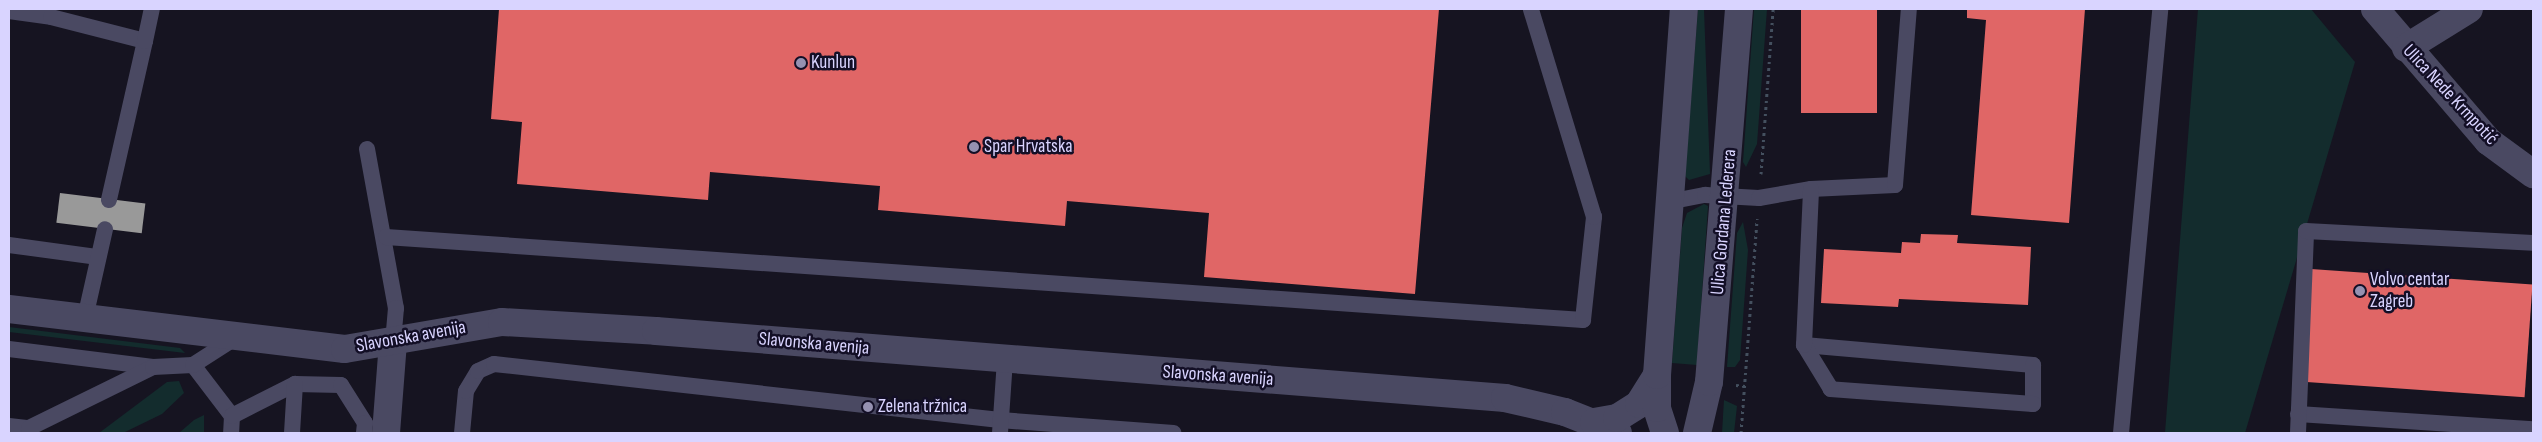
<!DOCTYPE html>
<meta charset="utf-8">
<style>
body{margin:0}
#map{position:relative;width:2542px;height:442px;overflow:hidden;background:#161421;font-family:"Sofia Sans Condensed",sans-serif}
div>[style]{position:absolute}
.green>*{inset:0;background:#132c2d}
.shops>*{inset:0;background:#e06666;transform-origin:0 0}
.industry>*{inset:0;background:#999;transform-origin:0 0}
.path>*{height:3px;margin-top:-1.5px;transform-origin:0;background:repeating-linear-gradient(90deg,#44505f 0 2.5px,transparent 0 6.5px)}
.service>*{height:16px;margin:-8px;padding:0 8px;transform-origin:8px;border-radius:8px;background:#4a4962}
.minor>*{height:28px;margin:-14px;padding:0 14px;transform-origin:14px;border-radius:14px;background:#4a4962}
.tertiary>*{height:28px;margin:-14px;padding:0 14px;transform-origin:14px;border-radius:14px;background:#4a4962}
.dots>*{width:14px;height:14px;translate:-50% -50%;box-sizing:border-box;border:2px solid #130f26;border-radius:50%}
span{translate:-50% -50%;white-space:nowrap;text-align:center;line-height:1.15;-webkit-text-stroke:5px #130f26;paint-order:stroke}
.poi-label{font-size:19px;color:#d9d4ff}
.left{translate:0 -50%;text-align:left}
.street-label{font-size:19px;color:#d9d4ff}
.frame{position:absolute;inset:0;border:10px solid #d9d4ff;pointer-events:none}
</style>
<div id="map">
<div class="green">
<div style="clip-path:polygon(1698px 9px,1704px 9px,1710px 174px,1689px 180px,1685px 176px)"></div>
<div style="clip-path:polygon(1754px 9px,1767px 9px,1757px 144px,1746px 167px,1743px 162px)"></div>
<div style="clip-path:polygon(2198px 9px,2311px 9px,2355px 62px,2245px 433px,2165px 433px)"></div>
<div style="clip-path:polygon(1704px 204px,1708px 206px,1697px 365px,1672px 363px,1682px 228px,1687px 213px)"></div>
<div style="clip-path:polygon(1743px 222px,1748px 250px,1740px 360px,1735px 367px,1727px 367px,1737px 233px)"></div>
<div style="clip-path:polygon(9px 327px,180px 348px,185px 353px,9px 332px)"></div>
<div style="clip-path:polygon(179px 381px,184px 393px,162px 414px,125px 432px,99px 433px,167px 382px)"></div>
<div style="clip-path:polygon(1724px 400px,1737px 406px,1734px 433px,1722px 433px)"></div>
<div style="clip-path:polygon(204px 415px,204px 433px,179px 433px,194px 420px)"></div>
</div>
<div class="shops">
<div style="clip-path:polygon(499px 9px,1439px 9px,1415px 294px,1204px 277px,1209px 213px,1067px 201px,1065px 226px,878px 210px,880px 186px,710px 172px,708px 200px,517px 184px,522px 122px,491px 119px)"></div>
<div style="left:1801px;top:9px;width:76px;height:104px"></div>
<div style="clip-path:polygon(1967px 9px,2085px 9px,2069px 223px,1971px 215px,1986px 20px,1967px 18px)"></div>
<div style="clip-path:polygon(1921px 234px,1958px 235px,1957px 243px,2031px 247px,2028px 305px,1899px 299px,1898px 307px,1821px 303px,1824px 249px,1901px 253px,1902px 242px,1920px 243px)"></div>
<div style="left:2311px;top:269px;width:222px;height:113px;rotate:4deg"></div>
</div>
<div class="industry">
<div style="left:60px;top:193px;width:86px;height:30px;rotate:7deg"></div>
</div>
<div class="path">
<div style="left:1761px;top:174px;width:165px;rotate:-85.8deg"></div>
<div style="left:1736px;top:385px;width:9px;rotate:6deg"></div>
<div style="left:1741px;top:433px;width:215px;rotate:-85.7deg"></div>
</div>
<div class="service">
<div style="left:9px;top:11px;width:42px;rotate:8.1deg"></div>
<div style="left:51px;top:17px;width:97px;rotate:14.3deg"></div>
<div style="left:145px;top:41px;width:163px;rotate:102.8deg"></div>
<div style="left:145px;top:41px;width:33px;rotate:-78deg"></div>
<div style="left:367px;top:149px;width:162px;rotate:79.7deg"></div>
<div style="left:396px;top:308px;width:33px;rotate:95deg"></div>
<div style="left:1668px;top:202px;width:38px;rotate:-11deg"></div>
<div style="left:1705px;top:195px;width:54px;rotate:3.2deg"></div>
<div style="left:1759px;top:198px;width:53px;rotate:-9.8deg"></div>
<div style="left:1811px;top:189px;width:84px;rotate:-2.7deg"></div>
<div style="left:1895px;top:185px;width:177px;rotate:-85.5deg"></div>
<div style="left:386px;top:237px;width:1200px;rotate:3.97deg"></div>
<div style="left:1583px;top:320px;width:104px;rotate:-83.9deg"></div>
<div style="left:1594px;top:217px;width:217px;rotate:-106.9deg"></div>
<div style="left:9px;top:245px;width:90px;rotate:7.7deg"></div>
<div style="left:85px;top:318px;width:91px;rotate:-77.3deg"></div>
<div style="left:1804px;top:345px;width:230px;rotate:5deg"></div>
<div style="left:2033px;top:365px;width:39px;rotate:90deg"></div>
<div style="left:2033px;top:404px;width:203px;rotate:-175.8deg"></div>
<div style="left:1831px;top:389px;width:52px;rotate:-121.5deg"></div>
<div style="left:1804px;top:345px;width:156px;rotate:-87.4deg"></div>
<div style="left:9px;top:349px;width:145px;rotate:7.1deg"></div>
<div style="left:193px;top:365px;width:64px;rotate:52.6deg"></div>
<div style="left:232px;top:416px;width:17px;rotate:93deg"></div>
<div style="left:2298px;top:414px;width:235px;rotate:3.7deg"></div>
<div style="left:232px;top:416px;width:71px;rotate:-26.9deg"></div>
<div style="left:295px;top:384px;width:46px;rotate:1.2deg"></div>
<div style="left:341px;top:385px;width:45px;rotate:57.7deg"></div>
<div style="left:365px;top:423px;width:10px;rotate:96deg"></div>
<div style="left:9px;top:426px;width:20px;rotate:6deg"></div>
<div style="left:29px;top:428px;width:138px;rotate:-26.2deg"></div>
<div style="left:153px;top:367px;width:40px;rotate:-2.9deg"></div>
<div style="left:193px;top:365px;width:50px;rotate:-32.7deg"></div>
<div style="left:292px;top:433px;width:49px;rotate:-86.5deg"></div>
<div style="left:462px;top:433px;width:42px;rotate:-84.6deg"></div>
<div style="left:466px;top:391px;width:23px;rotate:-59deg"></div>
<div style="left:478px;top:371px;width:17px;rotate:-24deg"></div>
<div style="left:494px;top:364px;width:509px;rotate:6.32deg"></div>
<div style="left:1000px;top:420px;width:174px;rotate:4.3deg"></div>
<div style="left:1000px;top:433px;width:74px;rotate:-86.1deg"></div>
<div style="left:2121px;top:433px;width:426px;rotate:-84.7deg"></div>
<div style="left:2298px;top:433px;width:202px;rotate:-87.7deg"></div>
<div style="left:2306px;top:231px;width:227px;rotate:3deg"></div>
</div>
<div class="minor">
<div style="left:2375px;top:9px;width:174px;rotate:49.4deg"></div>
<div style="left:2488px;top:141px;width:56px;rotate:36.3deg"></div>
<div style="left:2406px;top:48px;width:74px;rotate:-31.8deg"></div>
<div style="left:386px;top:433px;width:92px;rotate:-85.6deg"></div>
</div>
<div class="tertiary">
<div style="left:9px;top:309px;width:338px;rotate:6.8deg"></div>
<div style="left:345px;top:349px;width:159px;rotate:-9.8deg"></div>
<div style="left:502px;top:322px;width:154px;rotate:3.3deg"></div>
<div style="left:656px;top:331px;width:852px;rotate:4.51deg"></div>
<div style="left:1505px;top:398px;width:62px;rotate:13.1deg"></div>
<div style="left:1565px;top:412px;width:57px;rotate:21.6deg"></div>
<div style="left:1594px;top:422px;width:23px;rotate:-10deg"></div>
<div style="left:1617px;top:418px;width:26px;rotate:-32deg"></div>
<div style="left:1639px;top:404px;width:34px;rotate:-58deg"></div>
<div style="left:1665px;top:433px;width:26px;rotate:-108deg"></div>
<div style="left:1657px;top:408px;width:33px;rotate:-90deg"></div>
<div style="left:1657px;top:375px;width:367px;rotate:-85.8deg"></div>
<div style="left:1697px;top:433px;width:52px;rotate:-76.8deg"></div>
<div style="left:1709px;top:382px;width:374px;rotate:-85.4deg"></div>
</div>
<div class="dots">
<div style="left:801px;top:63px;background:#9591b1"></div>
<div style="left:974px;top:147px;background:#9591b1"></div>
<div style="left:2360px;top:291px;background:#9591b1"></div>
<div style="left:868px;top:407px;background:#9591b1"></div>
</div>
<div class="poi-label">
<span class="left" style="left:811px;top:63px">Kunlun</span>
<span class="left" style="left:984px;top:147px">Spar Hrvatska</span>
<span class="left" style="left:2370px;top:291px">Volvo centar<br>Zagreb</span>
<span class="left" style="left:878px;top:407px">Zelena tržnica</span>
</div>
<div class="street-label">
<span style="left:2450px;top:95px;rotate:47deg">Ulica Nede Krmpotić</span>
<span style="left:1724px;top:222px;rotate:-85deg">Ulica Gordana Lederera</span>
<span style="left:411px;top:337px;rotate:-10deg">Slavonska avenija</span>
<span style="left:814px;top:344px;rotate:5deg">Slavonska avenija</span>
<span style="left:1218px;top:376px;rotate:4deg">Slavonska avenija</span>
</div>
<div class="frame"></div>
</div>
